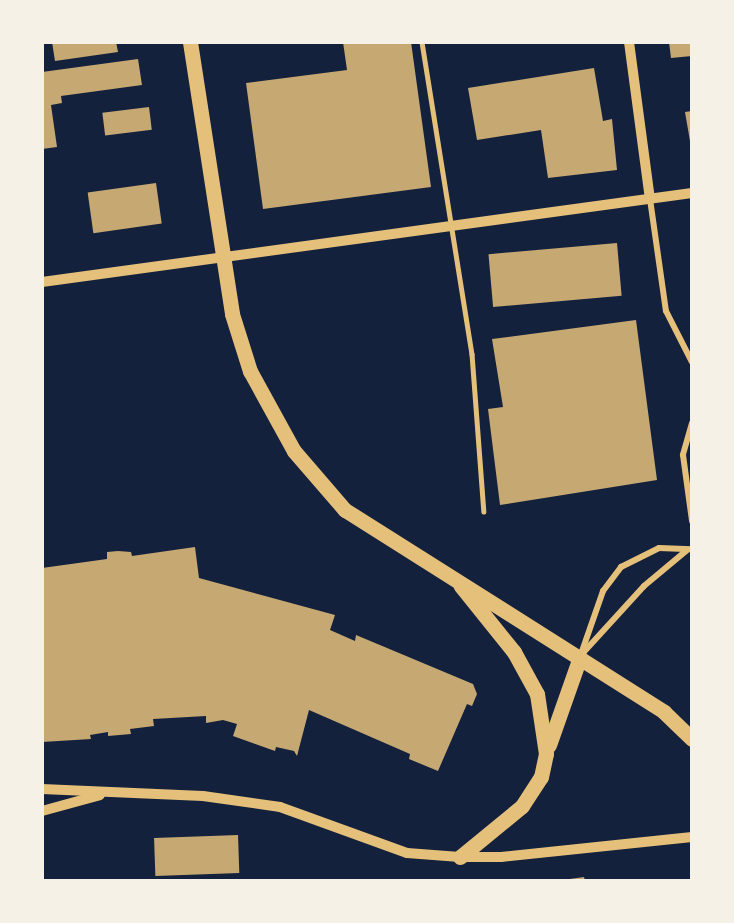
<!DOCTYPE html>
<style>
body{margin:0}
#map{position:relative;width:734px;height:923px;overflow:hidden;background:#14213d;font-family:Arial,sans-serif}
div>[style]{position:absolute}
.building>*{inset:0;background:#c6a872;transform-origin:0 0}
.service>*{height:4.5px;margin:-2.25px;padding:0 2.25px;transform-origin:2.25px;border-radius:2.25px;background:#e5c07b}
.minor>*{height:6px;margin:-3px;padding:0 3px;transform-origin:3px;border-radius:3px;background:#e5c07b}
.tertiary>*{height:10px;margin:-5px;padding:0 5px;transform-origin:5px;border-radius:5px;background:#e5c07b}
.primary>*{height:15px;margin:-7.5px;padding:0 7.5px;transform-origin:7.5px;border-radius:7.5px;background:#e5c07b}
span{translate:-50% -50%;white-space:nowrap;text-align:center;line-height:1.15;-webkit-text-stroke:4.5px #f6f1e7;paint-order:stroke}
.frame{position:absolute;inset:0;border:44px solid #f6f1e7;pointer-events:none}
</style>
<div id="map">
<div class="building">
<div style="clip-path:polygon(52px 42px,116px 42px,118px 52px,55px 61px)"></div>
<div style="clip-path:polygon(343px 42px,411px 42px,431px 187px,263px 209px,246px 83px,347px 70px)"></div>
<div style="clip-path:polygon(669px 42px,692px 42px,692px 56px,671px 58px)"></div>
<div style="clip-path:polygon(138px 59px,142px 85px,61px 96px,62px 103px,51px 105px,57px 147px,42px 149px,42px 72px)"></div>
<div style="clip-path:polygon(594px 68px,603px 121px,612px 119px,617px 170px,548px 178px,541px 130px,477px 140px,468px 88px)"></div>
<div style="left:149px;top:107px;width:23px;height:47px;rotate:83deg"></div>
<div style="clip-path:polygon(692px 111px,692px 147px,691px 147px,685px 112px)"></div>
<div style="left:156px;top:183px;width:41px;height:69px;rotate:82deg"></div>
<div style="left:617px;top:243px;width:53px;height:129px;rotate:85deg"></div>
<div style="clip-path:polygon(636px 320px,657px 480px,500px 505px,488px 409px,503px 407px,492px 339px)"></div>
<div style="clip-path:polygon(195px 547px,199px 578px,335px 615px,330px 630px,355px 641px,356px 635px,473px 684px,477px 694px,472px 706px,467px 704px,438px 771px,409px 759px,410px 754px,309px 710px,297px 756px,294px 751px,276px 747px,275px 751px,233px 736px,237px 724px,223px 720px,206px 723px,206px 716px,153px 719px,154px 726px,130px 729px,131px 734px,108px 736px,108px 732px,90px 735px,91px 739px,42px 742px,42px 568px,107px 559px,107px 552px,118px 551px,131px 552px,132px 556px)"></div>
<div style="left:238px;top:835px;width:38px;height:84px;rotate:88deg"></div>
<div style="clip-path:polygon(584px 877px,585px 881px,563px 881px,563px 880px)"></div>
</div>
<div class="service">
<div style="left:422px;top:42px;width:316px;rotate:80.9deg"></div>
<div style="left:472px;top:354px;width:158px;rotate:85.7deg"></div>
</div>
<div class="minor">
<div style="left:650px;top:199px;width:113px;rotate:81.9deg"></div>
<div style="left:666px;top:311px;width:57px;rotate:63deg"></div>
<div style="left:692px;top:423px;width:33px;rotate:106deg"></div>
<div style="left:683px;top:455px;width:67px;rotate:82.2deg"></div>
<div style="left:582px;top:654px;width:92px;rotate:-47.6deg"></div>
<div style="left:644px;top:586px;width:56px;rotate:-39.9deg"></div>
<div style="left:580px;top:657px;width:70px;rotate:-70.8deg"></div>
<div style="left:603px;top:591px;width:30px;rotate:-53deg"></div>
<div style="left:621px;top:567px;width:42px;rotate:-26.6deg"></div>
<div style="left:659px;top:548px;width:33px;rotate:2deg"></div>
</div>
<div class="tertiary">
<div style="left:629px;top:42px;width:158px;rotate:82.4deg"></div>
<div style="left:42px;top:282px;width:656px;rotate:-7.8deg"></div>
<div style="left:42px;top:789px;width:161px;rotate:2.5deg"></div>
<div style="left:203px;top:796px;width:78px;rotate:8.1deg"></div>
<div style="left:280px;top:807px;width:135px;rotate:19.9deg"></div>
<div style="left:407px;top:853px;width:53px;rotate:4.3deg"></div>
<div style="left:460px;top:857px;width:41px"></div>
<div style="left:501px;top:857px;width:192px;rotate:-6deg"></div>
<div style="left:42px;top:811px;width:60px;rotate:-15.4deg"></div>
</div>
<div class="primary">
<div style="left:190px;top:42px;width:275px;rotate:81.2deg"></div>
<div style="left:232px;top:314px;width:60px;rotate:72.5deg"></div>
<div style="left:250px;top:371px;width:91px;rotate:61.2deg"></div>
<div style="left:294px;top:451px;width:78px;rotate:49.2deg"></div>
<div style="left:345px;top:510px;width:378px;rotate:32.3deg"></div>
<div style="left:664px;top:712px;width:39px;rotate:44deg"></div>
<div style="left:549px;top:745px;width:93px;rotate:-70.6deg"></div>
<div style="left:460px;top:857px;width:80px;rotate:-39.4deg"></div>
<div style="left:522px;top:806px;width:35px;rotate:-57deg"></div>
<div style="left:541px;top:777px;width:24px;rotate:-78deg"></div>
<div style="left:546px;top:754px;width:61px;rotate:-98.5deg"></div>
<div style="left:537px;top:694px;width:48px;rotate:-118.7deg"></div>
<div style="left:514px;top:652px;width:85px;rotate:-128.8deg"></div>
</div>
<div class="frame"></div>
</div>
